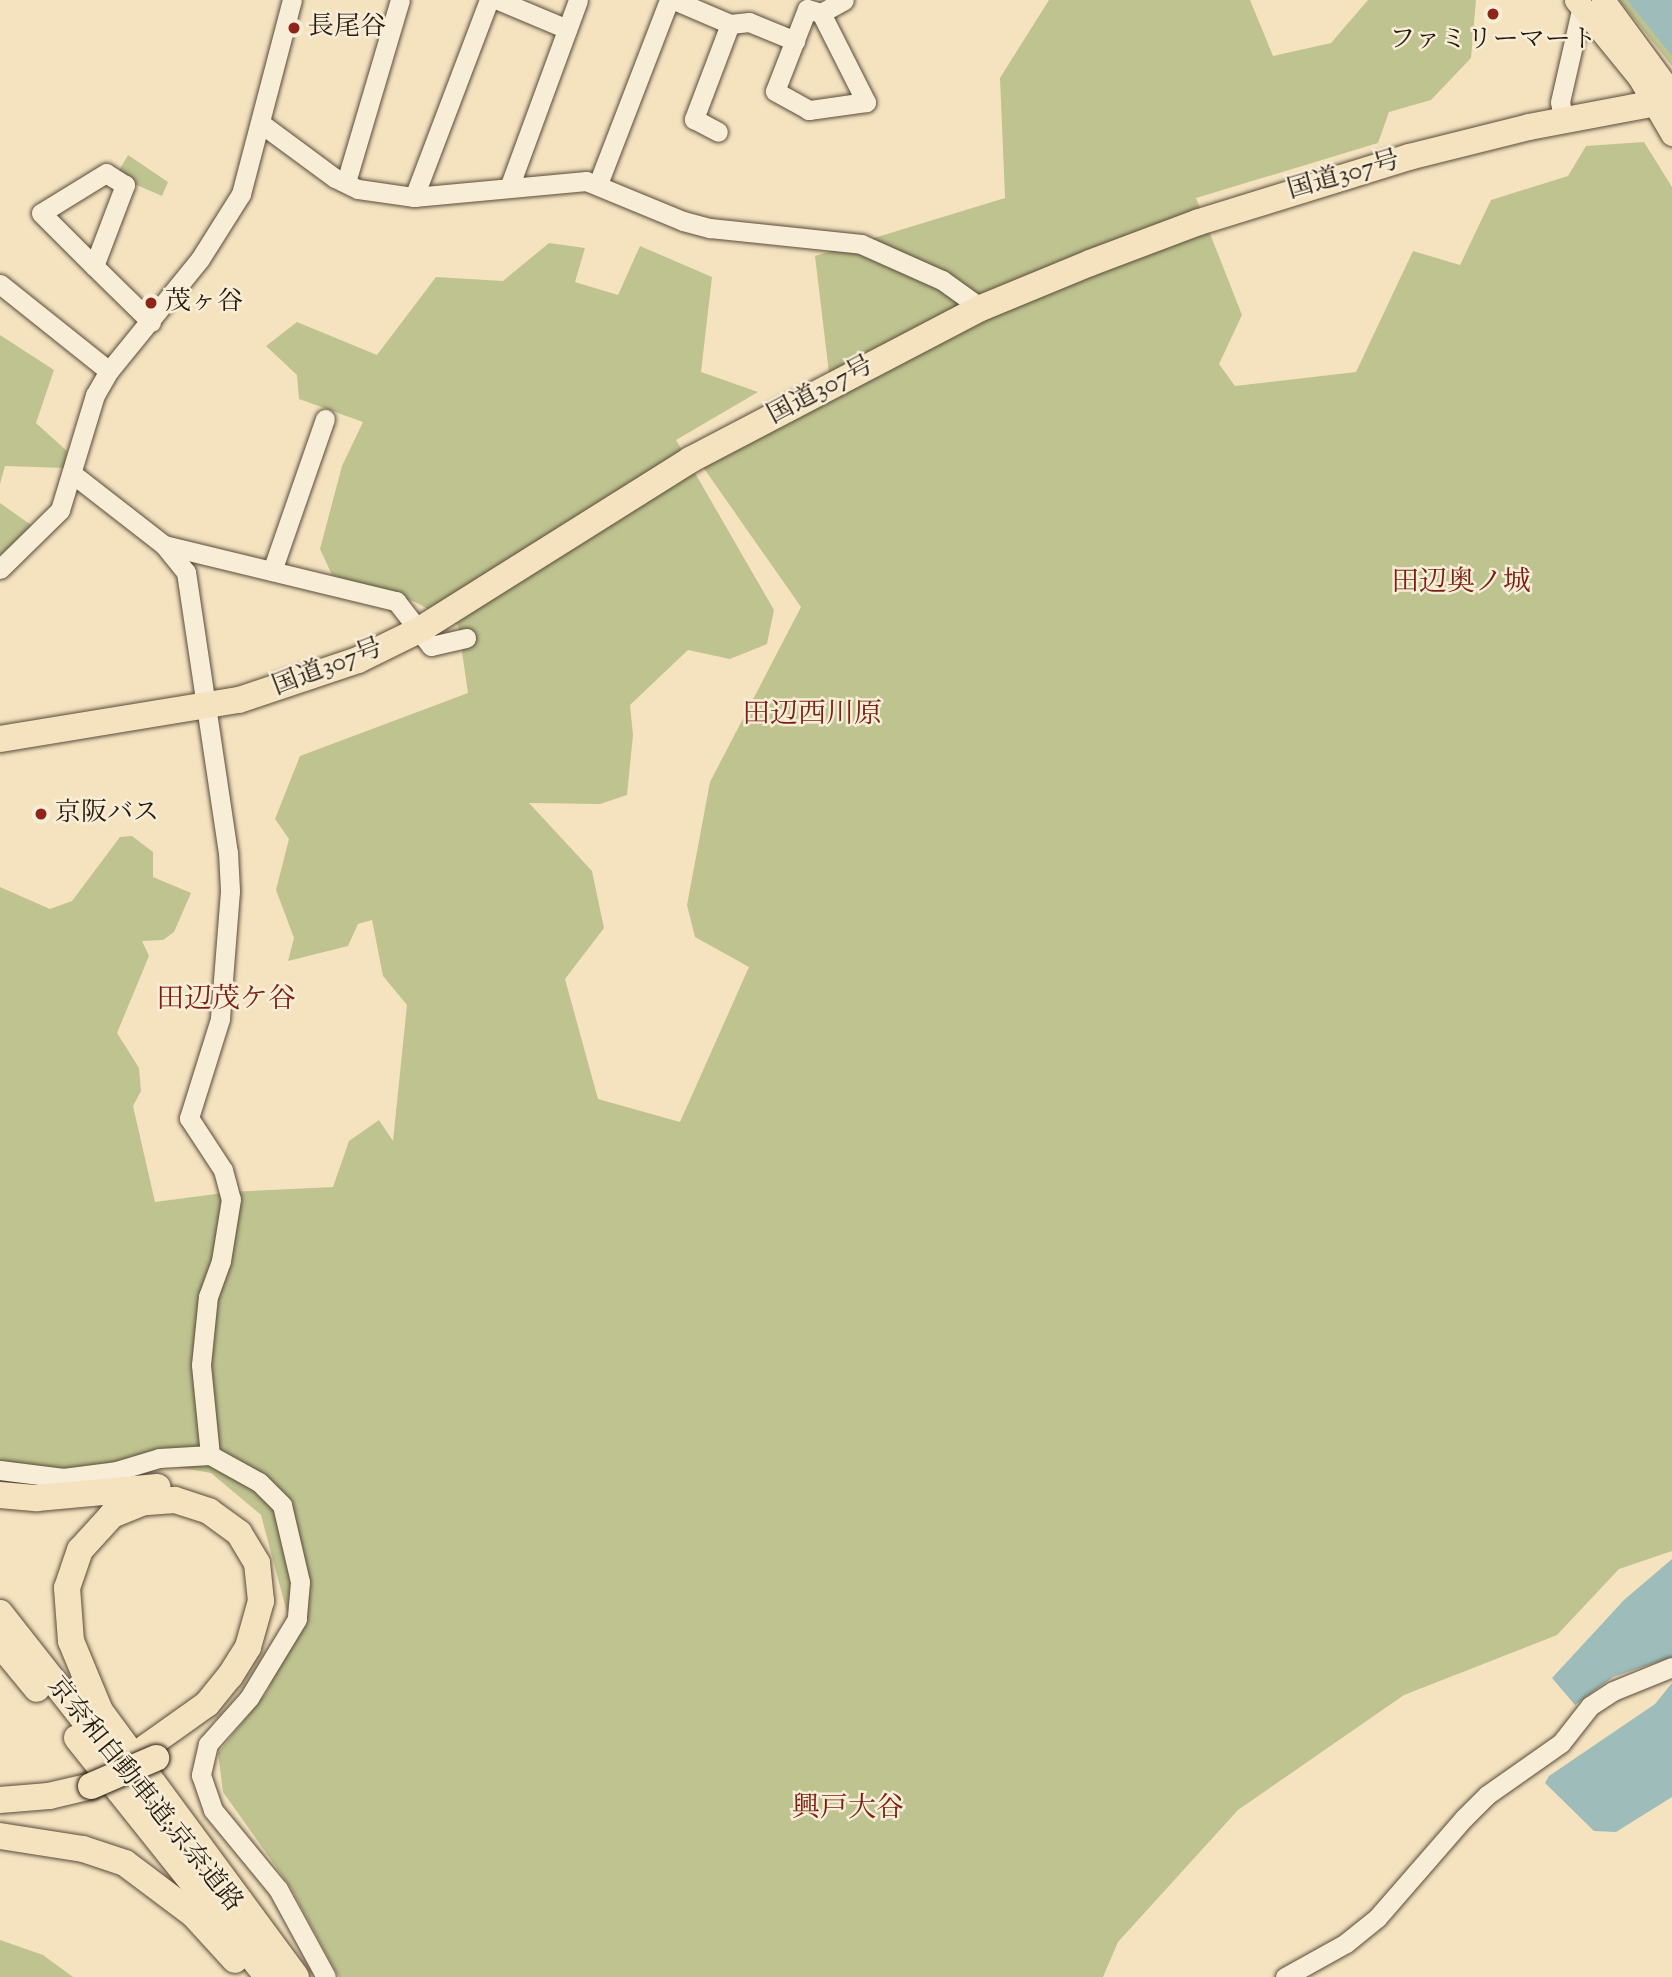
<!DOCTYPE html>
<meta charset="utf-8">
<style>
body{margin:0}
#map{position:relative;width:1672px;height:1977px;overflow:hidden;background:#f5e3c0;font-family:"Sorts Mill Goudy","Noto Serif JP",serif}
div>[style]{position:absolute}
.green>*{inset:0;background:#bfc390}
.water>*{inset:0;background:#9ebdba}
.roads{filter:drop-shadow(0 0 2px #594c3a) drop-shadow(0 0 2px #594c3a)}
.minor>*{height:19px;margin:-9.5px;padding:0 9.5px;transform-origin:9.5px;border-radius:9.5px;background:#f8edd6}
.major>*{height:23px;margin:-11.5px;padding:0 11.5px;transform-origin:11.5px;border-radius:11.5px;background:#f5e3c0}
.highway>*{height:26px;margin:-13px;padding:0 13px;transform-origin:13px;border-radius:13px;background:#f5e3c0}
.bridges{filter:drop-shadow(0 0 2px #251a0e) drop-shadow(0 0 2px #251a0e)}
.highway-bridge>*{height:26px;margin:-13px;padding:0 13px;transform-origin:13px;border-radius:13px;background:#f5e3c0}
.dots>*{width:19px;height:19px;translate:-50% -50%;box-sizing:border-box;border:4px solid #f8edd6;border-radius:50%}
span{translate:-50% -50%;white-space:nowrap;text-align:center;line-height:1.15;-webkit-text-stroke:5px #f8edd6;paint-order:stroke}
.poi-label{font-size:26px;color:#251a0e}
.left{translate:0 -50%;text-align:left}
.street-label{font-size:26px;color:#251a0e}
.neighbourhood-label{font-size:28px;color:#7a1f14}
</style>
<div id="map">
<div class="green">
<div style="clip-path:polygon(1049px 0,1250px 0,1273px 56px,1331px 43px,1368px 0,1476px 0,1471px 58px,1431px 100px,1389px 112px,1378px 143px,1196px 198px,1242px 315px,1219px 364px,1235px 386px,1356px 372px,1413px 251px,1460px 265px,1491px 200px,1568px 176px,1586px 146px,1644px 142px,1672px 187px,1672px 1551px,1619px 1569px,1557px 1635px,1404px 1695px,1238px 1810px,1118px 1942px,1103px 1977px,339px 1977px,291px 1888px,223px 1792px,218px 1753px,267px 1692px,292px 1631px,261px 1515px,211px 1473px,154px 1463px,42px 1473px,0 1465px,0 887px,50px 909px,72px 901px,120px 837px,132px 836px,153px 852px,153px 877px,191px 893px,174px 932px,163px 940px,142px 941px,149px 956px,117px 1033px,139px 1068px,141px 1091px,133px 1106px,155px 1202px,231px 1192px,333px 1187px,349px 1141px,379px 1120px,393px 1141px,407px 1005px,383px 976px,372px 920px,358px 924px,348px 946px,288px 961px,294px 938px,276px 890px,289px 839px,275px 819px,300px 756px,468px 693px,458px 625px,415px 602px,332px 575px,320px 549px,342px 466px,363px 422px,299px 399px,297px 375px,266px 346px,297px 322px,377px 355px,436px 277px,503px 281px,549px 243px,585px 248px,575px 282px,618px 295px,640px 246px,712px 277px,701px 372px,758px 392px,676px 440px,774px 610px,767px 644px,730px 659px,688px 650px,630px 705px,633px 735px,627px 795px,600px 804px,529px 803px,592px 871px,604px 928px,565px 979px,598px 1099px,680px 1122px,749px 967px,695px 937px,687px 905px,710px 782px,801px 607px,703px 467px,832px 398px,815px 256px,1005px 198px,1000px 78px)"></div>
<div style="clip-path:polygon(1619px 0,1672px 0,1672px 66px,1624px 6px)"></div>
<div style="clip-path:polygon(128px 155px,168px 182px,162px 196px,116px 176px)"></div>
<div style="clip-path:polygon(0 335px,54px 370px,36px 423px,67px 451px,64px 468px,5px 466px,0 484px)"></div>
<div style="clip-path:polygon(0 503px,34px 527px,0 555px)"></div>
<div style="clip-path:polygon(0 1940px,43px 1955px,73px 1977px,0 1977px)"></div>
</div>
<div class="water">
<div style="clip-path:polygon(1627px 0,1672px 0,1672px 56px)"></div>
<div style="clip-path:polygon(1672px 1559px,1672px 1657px,1613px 1677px,1575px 1705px,1552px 1678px,1624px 1600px)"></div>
<div style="clip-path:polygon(1672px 1683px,1672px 1797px,1616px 1832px,1594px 1831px,1545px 1783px,1549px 1776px,1655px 1704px)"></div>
</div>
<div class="roads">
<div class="minor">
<div style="left:498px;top:0;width:75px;rotate:22.8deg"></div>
<div style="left:674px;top:0;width:61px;rotate:23.2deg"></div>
<div style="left:730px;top:24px;width:102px;rotate:110.8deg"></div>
<div style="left:694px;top:119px;width:27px;rotate:28deg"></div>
<div style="left:821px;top:13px;width:100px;rotate:63.2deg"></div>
<div style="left:866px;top:102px;width:58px;rotate:172deg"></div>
<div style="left:809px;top:110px;width:39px;rotate:-151deg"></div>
<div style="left:775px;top:91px;width:88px;rotate:-68.7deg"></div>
<div style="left:807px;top:9px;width:15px;rotate:16deg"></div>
<div style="left:821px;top:13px;width:26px;rotate:-29deg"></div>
<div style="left:730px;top:24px;width:19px;rotate:-6deg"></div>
<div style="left:749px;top:22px;width:50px;rotate:22.4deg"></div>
<div style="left:1563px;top:120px;width:18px;rotate:-99deg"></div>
<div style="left:1560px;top:102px;width:98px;rotate:-77.1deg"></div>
<div style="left:263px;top:125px;width:89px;rotate:36.4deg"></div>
<div style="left:335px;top:178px;width:25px;rotate:26deg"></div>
<div style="left:358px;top:189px;width:57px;rotate:8.1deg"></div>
<div style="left:414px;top:197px;width:173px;rotate:-5.3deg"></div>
<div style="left:586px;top:181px;width:105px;rotate:22.4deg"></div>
<div style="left:683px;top:221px;width:28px;rotate:15deg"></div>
<div style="left:710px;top:228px;width:152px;rotate:6deg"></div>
<div style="left:861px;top:244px;width:89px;rotate:24deg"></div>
<div style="left:942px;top:280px;width:48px;rotate:35.7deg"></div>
<div style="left:346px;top:182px;width:190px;rotate:-73.5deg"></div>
<div style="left:598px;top:184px;width:197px;rotate:-68.9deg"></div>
<div style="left:510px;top:185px;width:197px;rotate:-69.8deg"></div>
<div style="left:414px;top:197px;width:211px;rotate:-69.2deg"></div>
<div style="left:94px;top:266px;width:87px;rotate:-69.1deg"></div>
<div style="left:125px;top:185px;width:22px;rotate:-148deg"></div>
<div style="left:106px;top:173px;width:76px;rotate:148.4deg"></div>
<div style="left:41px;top:213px;width:75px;rotate:45deg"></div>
<div style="left:94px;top:266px;width:80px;rotate:44.5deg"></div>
<div style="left:0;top:284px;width:139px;rotate:38.6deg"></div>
<div style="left:74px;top:475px;width:114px;rotate:37.9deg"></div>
<div style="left:164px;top:545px;width:35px;rotate:51deg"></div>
<div style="left:186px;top:572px;width:283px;rotate:81.5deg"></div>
<div style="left:228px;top:852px;width:39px;rotate:87deg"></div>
<div style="left:230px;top:891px;width:128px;rotate:94.5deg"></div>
<div style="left:220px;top:1019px;width:104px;rotate:107.4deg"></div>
<div style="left:189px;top:1118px;width:62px;rotate:56.8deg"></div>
<div style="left:223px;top:1170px;width:30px;rotate:75deg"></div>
<div style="left:231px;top:1199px;width:63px;rotate:99.2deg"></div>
<div style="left:221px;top:1261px;width:37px;rotate:110deg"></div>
<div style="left:208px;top:1296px;width:69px;rotate:95.8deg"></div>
<div style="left:201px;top:1365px;width:90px;rotate:84.3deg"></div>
<div style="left:164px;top:545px;width:239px;rotate:13.6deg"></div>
<div style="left:396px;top:601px;width:57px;rotate:52.1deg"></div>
<div style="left:431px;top:646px;width:36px;rotate:-13deg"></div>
<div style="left:0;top:569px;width:84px;rotate:-44.5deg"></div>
<div style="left:60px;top:510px;width:120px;rotate:-73.1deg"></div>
<div style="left:95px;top:395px;width:28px;rotate:-60deg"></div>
<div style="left:109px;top:371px;width:144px;rotate:-50.9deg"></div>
<div style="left:200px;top:259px;width:77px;rotate:-57.8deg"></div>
<div style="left:241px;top:194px;width:201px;rotate:-75.3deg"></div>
<div style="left:272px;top:571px;width:161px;rotate:-70.8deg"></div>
<div style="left:0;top:1470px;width:64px;rotate:7.2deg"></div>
<div style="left:63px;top:1478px;width:53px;rotate:-7.5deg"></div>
<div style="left:116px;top:1471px;width:45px;rotate:-16.8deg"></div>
<div style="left:159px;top:1458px;width:51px;rotate:-3.4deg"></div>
<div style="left:210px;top:1455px;width:56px;rotate:28.9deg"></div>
<div style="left:259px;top:1482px;width:33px;rotate:45deg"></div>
<div style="left:282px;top:1505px;width:79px;rotate:76.8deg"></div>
<div style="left:300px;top:1582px;width:37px;rotate:95deg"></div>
<div style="left:297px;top:1619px;width:92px;rotate:121.3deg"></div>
<div style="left:249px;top:1698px;width:62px;rotate:131.7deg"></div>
<div style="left:208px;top:1744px;width:32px;rotate:103deg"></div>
<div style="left:201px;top:1775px;width:37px;rotate:71deg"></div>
<div style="left:213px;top:1810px;width:102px;rotate:50.6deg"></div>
<div style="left:278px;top:1889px;width:100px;rotate:61.4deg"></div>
<div style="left:1285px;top:1977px;width:70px;rotate:-29.1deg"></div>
<div style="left:1346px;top:1943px;width:40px;rotate:-39deg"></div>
<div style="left:1377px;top:1918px;width:133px;rotate:-49deg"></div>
<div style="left:1464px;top:1818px;width:33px;rotate:-45deg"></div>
<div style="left:1487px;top:1795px;width:90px;rotate:-35.1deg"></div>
<div style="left:1561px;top:1743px;width:47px;rotate:-51.9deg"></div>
<div style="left:1590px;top:1706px;width:27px;rotate:-33deg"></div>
<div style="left:1613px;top:1691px;width:64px;rotate:-22.1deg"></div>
</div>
<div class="major">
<div style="left:1576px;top:0;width:99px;rotate:50.7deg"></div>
<div style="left:1639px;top:77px;width:66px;rotate:59.9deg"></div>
<div style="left:1603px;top:0;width:117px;rotate:53.7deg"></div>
</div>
<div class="highway">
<div style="left:0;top:739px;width:242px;rotate:-9.3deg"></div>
<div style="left:239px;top:700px;width:126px;rotate:-18.6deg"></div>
<div style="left:358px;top:660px;width:70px;rotate:-26.2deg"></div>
<div style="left:421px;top:629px;width:318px;rotate:-32.1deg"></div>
<div style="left:690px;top:460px;width:328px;rotate:-27.6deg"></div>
<div style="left:981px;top:308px;width:118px;rotate:-22.4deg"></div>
<div style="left:1090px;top:263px;width:116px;rotate:-20.6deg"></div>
<div style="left:1199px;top:222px;width:220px;rotate:-17.2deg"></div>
<div style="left:1409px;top:157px;width:124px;rotate:-14deg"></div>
<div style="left:1529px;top:127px;width:146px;rotate:-10.7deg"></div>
<div style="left:0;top:1495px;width:37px;rotate:5deg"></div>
<div style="left:37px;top:1498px;width:121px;rotate:-5.2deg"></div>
<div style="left:0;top:1613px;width:173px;rotate:51.8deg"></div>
<div style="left:0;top:1644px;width:58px;rotate:50.6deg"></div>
<div style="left:77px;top:1738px;width:306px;rotate:51.4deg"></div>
<div style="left:145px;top:1748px;width:76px;rotate:-35.4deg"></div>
<div style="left:207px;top:1704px;width:36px;rotate:-51deg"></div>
<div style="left:230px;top:1676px;width:34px;rotate:-58deg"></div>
<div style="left:248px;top:1647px;width:48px;rotate:-74.2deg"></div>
<div style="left:261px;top:1601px;width:38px;rotate:-96deg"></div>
<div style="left:257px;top:1563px;width:35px;rotate:-121deg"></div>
<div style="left:239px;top:1533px;width:37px;rotate:-144deg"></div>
<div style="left:209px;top:1511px;width:36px;rotate:-162deg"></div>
<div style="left:175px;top:1500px;width:31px;rotate:176deg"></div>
<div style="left:144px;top:1502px;width:35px;rotate:158deg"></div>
<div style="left:112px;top:1515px;width:47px;rotate:132.4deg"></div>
<div style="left:80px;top:1550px;width:40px;rotate:108.9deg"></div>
<div style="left:67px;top:1588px;width:53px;rotate:85.7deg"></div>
<div style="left:71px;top:1641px;width:76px;rotate:67.5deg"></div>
<div style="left:100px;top:1711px;width:330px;rotate:53.6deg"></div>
<div style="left:0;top:1800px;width:49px;rotate:-4.7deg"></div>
<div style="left:49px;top:1796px;width:43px;rotate:-13.4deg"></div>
<div style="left:0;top:1836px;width:84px;rotate:8.9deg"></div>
<div style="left:83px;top:1849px;width:44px;rotate:18.4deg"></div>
<div style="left:125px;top:1863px;width:85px;rotate:36.9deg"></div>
<div style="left:193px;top:1914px;width:62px;rotate:47.6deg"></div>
</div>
</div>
<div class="bridges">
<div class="highway-bridge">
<div style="left:91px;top:1786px;width:71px;rotate:-23.3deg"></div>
</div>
</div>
<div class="dots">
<div style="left:1493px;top:14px;background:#8f2418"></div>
<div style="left:294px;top:28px;background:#8f2418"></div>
<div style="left:151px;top:303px;background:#8f2418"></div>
<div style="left:41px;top:814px;background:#8f2418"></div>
</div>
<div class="poi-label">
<span class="left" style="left:308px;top:28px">長尾谷</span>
<span style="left:1493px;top:41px">ファミリーマート</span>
<span class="left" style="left:165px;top:303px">茂ヶ谷</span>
<span class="left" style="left:55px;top:814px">京阪バス</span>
</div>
<div class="street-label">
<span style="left:1344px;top:176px;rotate:-16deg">国道307号</span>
<span style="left:821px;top:391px;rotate:-28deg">国道307号</span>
<span style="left:328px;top:668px;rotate:-21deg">国道307号</span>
<span style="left:144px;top:1795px;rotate:51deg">京奈和自動車道;京奈道路</span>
</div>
<div class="neighbourhood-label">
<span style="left:1461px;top:583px">田辺奥ノ城</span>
<span style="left:812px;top:715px">田辺西川原</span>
<span style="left:226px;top:1000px">田辺茂ケ谷</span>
<span style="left:848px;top:1809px">興戸大谷</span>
</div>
</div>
